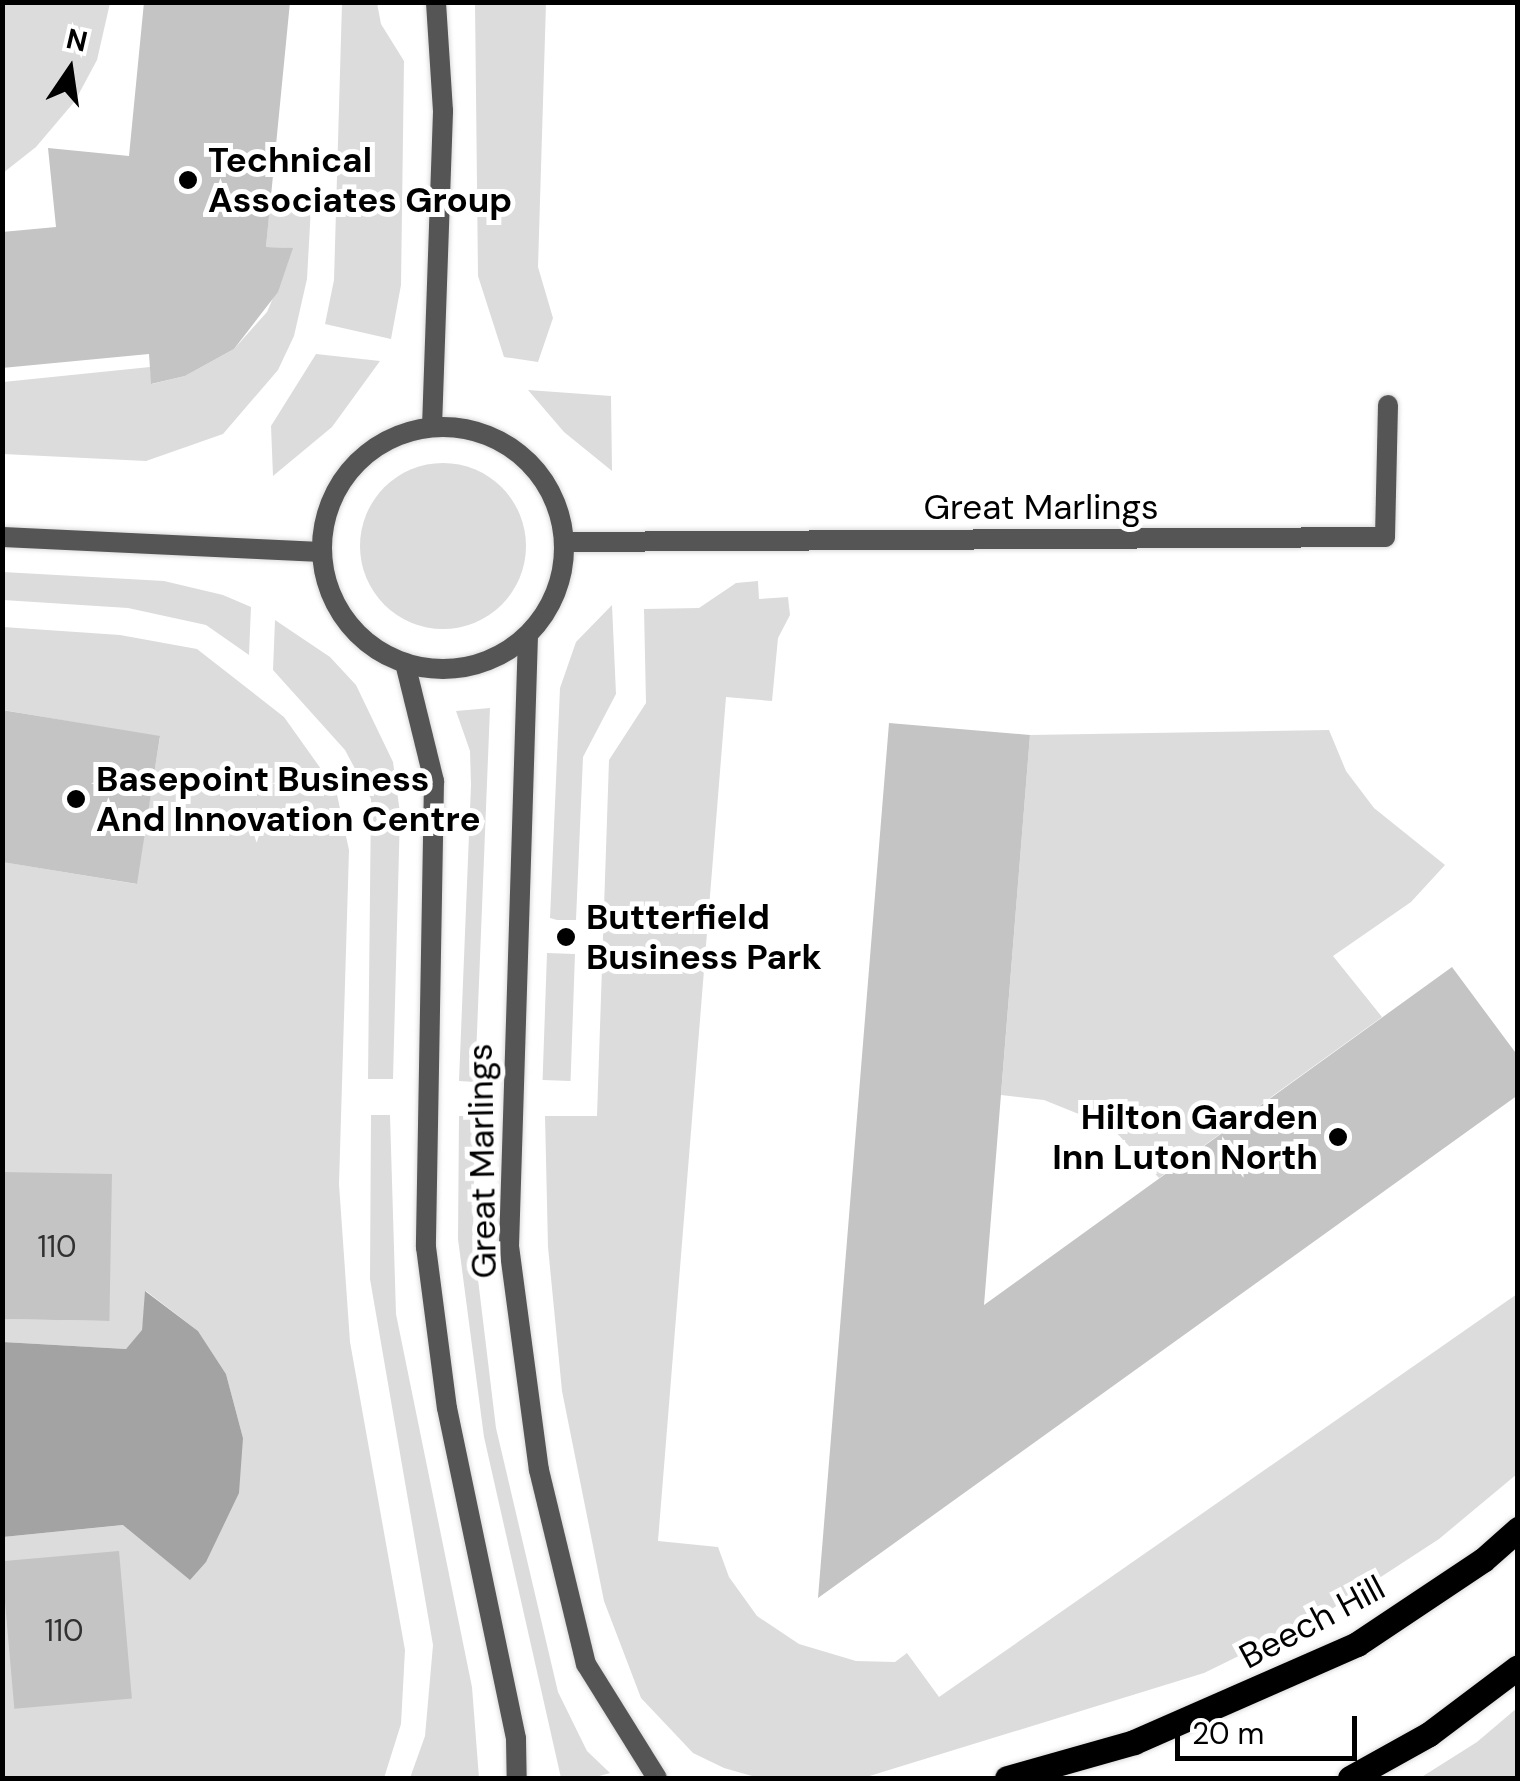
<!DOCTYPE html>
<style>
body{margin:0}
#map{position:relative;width:1520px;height:1781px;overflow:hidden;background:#fff;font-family:"DM Sans",sans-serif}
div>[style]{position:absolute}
.green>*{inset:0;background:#dcdcdc;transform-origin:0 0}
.round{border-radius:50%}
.water>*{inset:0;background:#a3a3a3}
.building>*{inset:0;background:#c4c4c4;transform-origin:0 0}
.roads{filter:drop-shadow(0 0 2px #dbdbdb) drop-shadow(0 0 2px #dbdbdb)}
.street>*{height:20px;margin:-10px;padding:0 10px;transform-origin:10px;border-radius:10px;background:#555}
.street>.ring{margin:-10px;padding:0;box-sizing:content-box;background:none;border:20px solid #555;border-radius:50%}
.primary>*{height:25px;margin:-12.5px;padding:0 12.5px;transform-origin:12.5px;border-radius:12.5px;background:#000}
.dots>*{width:28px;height:28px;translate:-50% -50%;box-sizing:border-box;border:5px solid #fff;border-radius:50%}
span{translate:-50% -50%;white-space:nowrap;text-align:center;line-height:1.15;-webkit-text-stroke:10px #fff;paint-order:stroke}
.number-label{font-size:30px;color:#313131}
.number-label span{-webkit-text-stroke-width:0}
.poi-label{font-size:35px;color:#000;font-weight:700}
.left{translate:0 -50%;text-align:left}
.right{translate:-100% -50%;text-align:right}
.street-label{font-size:35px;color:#000}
.frame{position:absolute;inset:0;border:5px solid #000;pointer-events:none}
.north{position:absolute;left:20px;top:20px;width:100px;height:100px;-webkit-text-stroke:8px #fff;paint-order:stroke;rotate:13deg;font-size:28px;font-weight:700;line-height:40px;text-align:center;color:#000}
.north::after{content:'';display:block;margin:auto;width:35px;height:45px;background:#000;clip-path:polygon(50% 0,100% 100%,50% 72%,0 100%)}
.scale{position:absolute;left:1175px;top:1716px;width:182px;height:45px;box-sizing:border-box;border:5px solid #000;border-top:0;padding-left:12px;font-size:30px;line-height:35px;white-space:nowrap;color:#000;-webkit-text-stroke:8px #fff;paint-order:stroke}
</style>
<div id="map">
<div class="green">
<div style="clip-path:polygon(3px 2px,110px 3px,97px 60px,75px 101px,36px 147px,3px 173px)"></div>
<div style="clip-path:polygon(342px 3px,377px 3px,381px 24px,404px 61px,401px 285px,391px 339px,325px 324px,334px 280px)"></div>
<div style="clip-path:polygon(475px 3px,546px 3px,538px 267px,553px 318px,538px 362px,504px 357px,478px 276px)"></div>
<div style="clip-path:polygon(270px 204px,311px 207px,307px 279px,294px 336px,278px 370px,223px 434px,146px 461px,3px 454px,3px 382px,150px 367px,152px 384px,185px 376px,234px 349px,267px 312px,287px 265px,289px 248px,266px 247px)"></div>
<div style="clip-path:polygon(316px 354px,380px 361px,332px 427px,273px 476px,271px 426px)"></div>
<div style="clip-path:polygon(528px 390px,611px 396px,612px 471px,564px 432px)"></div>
<div class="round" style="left:360px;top:463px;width:166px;height:166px"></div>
<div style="clip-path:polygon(3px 572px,164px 581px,223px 595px,251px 607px,249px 655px,206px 625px,128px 608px,3px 600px)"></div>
<div style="clip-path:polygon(758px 581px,759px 599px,788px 597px,790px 615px,778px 638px,772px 701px,726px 697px,658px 1541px,718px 1547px,729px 1577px,757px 1616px,799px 1644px,856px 1661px,895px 1662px,907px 1653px,939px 1697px,1517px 1294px,1517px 1474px,1439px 1539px,1321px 1616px,1204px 1673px,863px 1778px,759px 1778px,724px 1768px,693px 1753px,641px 1698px,604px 1601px,562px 1391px,548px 1247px,545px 1116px,597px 1116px,609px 760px,646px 703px,644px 609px,699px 608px,736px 583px)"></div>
<div style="clip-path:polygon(612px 605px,616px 694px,583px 757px,576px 920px,557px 920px,550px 918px,560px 688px,576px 642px)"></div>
<div style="clip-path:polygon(275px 620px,330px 657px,356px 685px,393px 762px,400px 813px,393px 1079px,368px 1079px,371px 799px,345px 750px,273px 670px)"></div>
<div style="clip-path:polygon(3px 627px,120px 635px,197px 649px,284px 717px,336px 790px,349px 850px,339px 1184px,350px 1342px,405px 1650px,401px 1724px,384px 1778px,3px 1778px,3px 1537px,124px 1525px,243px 1438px,226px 1374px,198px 1331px,146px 1291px,142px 1331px,126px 1349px,3px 1342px,3px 1319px,109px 1321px,3px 1172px,3px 862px,136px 884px,160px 737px,3px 710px)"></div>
<div style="clip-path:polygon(490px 708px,475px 1082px,459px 1081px,471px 785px,470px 751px,456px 711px)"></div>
<div style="clip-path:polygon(1329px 730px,1346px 771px,1374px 808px,1445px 865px,1411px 902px,1333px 956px,1382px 1017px,1159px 1178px,1111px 1127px,1044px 1100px,1001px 1095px,1030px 735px)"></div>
<div style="left:547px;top:953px;width:28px;height:127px;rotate:2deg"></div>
<div style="clip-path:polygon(371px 1115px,390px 1115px,396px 1314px,472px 1687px,479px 1778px,410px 1778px,425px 1736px,433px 1645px,370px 1279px)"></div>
<div style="clip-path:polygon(459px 1116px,475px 1116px,473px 1238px,496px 1428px,558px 1692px,587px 1751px,610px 1773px,592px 1778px,561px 1778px,484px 1437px,458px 1239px)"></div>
<div style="clip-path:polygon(1517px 1708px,1517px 1778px,1420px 1778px,1477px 1742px)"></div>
</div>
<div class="water">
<div style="clip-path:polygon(145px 1291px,198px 1331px,226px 1374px,243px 1438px,239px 1493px,206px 1562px,190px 1580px,123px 1525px,3px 1537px,3px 1342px,126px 1349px,142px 1330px)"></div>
</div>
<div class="building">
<div style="clip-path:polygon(144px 2px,290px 2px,266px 247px,293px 248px,278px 292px,234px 349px,185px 376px,151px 384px,149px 354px,2px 368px,2px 232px,56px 227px,48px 148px,129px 156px)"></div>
<div style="clip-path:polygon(2px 710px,160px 736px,137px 884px,2px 862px)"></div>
<div style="clip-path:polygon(889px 723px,1030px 735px,984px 1305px,1452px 967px,1518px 1056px,1518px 1095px,818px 1598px)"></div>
<div style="left:2px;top:1172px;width:110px;height:147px;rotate:1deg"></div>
<div style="left:119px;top:1551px;width:148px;height:118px;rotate:85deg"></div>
</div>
<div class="roads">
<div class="street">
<div style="left:432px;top:427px;width:316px;rotate:-88deg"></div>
<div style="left:443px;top:111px;width:109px;rotate:-93.7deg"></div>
<div class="ring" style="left:322px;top:427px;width:222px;height:222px"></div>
<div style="left:2px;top:537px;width:320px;rotate:2.7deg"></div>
<div style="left:565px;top:542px;width:820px;rotate:-0.35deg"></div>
<div style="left:1385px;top:537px;width:132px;rotate:-88.7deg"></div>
<div style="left:528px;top:635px;width:611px;rotate:91.78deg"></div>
<div style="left:509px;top:1246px;width:226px;rotate:82.4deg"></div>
<div style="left:539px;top:1470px;width:200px;rotate:76.4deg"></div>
<div style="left:586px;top:1664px;width:134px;rotate:58.1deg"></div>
<div style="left:405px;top:663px;width:122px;rotate:76.2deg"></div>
<div style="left:434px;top:781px;width:466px;rotate:91deg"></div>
<div style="left:426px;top:1247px;width:162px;rotate:82.6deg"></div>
<div style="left:447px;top:1408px;width:338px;rotate:78.2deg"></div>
<div style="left:516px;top:1739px;width:39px;rotate:89deg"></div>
</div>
<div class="primary">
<div style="left:1007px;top:1778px;width:132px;rotate:-15.8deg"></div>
<div style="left:1134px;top:1742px;width:244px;rotate:-23.7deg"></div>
<div style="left:1357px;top:1644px;width:151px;rotate:-33.7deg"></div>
<div style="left:1483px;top:1560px;width:47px;rotate:-41.5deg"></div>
<div style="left:1350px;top:1778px;width:90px;rotate:-29.1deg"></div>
<div style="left:1429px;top:1734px;width:111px;rotate:-37deg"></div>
</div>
</div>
<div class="dots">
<div style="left:188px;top:180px;background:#000"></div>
<div style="left:76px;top:799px;background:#000"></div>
<div style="left:566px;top:937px;background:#000"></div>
<div style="left:1338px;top:1137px;background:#000"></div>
</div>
<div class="number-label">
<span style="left:57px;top:1247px">110</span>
<span style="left:64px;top:1631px">110</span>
</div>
<div class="poi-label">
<span class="left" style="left:208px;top:180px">Technical<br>Associates Group</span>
<span class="left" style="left:96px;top:799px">Basepoint Business<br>And Innovation Centre</span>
<span class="left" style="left:586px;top:937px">Butterfield<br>Business Park</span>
<span class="right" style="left:1318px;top:1137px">Hilton Garden<br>Inn Luton North</span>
</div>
<div class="street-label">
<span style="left:1041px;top:507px">Great Marlings</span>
<span style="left:482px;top:1161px;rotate:-91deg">Great Marlings</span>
<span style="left:1312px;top:1622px;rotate:-28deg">Beech Hill</span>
</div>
<div class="frame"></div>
<div class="north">N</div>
<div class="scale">20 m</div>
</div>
